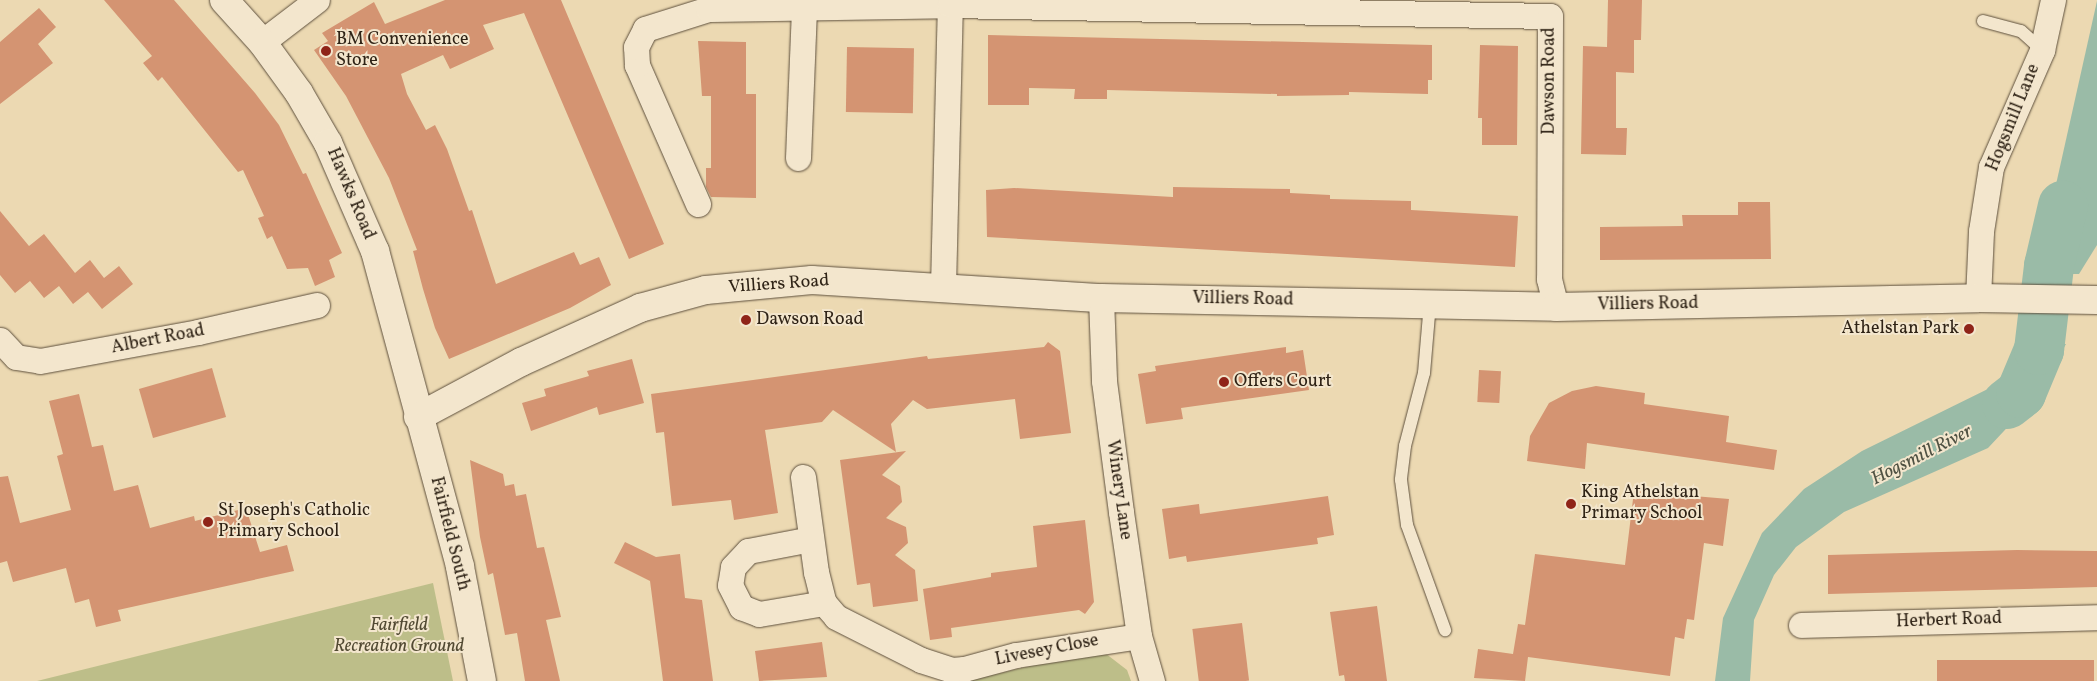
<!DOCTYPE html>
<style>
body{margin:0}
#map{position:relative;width:2097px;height:681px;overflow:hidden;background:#ecd9b2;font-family:Vollkorn,serif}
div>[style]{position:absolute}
.green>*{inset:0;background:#bdbe89}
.water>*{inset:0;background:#9abba7}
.river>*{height:50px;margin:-25px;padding:0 25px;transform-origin:25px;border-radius:25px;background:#9abba7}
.building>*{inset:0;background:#d49472;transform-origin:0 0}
.roads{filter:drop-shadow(0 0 1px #5e503d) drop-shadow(0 0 1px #5e503d)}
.service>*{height:12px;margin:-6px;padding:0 6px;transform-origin:6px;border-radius:6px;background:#f3e6cd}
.minor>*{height:25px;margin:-12.5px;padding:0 12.5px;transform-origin:12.5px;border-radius:12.5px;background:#f3e6cd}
.tertiary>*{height:28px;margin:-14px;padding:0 14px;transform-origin:14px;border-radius:14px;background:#f3e6cd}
.dots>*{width:14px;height:14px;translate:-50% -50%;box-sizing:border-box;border:2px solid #f3e6cd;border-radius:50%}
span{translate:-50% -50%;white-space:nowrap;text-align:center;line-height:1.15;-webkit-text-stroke:4px #f3e6cd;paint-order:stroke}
.poi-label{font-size:18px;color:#2f2316}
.left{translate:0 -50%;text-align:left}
.right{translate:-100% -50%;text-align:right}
.street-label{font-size:18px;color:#2f2316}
.park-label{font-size:18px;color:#524a33;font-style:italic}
.water-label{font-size:19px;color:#4f5142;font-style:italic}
</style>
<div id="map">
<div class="green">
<div style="clip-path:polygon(433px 583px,453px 681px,37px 681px)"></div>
<div style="clip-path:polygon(1105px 653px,1127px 670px,1131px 681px,967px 681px,1055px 660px)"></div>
</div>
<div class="water">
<div style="clip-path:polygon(2097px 1px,2097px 245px,2079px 274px,2036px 274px)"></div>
<div style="clip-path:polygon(2066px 344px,2034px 399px,1988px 448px,1844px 512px,1796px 547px,1774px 575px,1754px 620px,1750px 681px,1715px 681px,1723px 618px,1762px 533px,1804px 489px,1862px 451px,1998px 384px,2035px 345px)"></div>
</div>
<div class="river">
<div style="left:2007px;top:404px;width:18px;rotate:-38deg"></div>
<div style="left:2021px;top:393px;width:47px;rotate:-67.3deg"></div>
<div style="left:2039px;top:350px;width:85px;rotate:-83.2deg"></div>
<div style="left:2049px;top:266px;width:62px;rotate:-76.9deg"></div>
</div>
<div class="building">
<div style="clip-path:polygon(104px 0,174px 0,255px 93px,279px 125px,303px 174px,306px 173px,342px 253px,329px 260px,335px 277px,315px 286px,308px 268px,287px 269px,272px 236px,267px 239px,258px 218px,264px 216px,243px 170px,238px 172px,162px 77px,158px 81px,143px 63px,152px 56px)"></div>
<div style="clip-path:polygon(445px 0,561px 0,664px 244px,629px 259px,524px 13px,483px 25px,494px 49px,450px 69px,443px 55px,401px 74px,407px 94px,426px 130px,435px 125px,447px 149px,469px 211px,472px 210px,496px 284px,574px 252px,580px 265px,599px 257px,611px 285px,570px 308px,449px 359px,435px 328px,423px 289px,413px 251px,417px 250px,389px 178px,346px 96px,314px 50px,328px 41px,322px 33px,374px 2px,385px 24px)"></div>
<div style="clip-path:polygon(1608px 0,1642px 0,1641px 40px,1634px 40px,1634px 73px,1616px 72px,1616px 128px,1627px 128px,1626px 155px,1581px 154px,1583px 46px,1607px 47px)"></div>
<div style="clip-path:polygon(39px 8px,56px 27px,38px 44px,53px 63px,0 104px,0 42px)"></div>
<div style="clip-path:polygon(988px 35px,1432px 45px,1432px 80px,1428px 80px,1428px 94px,1349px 92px,1349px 95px,1277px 96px,1277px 94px,1107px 90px,1107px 99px,1074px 99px,1075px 89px,1029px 88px,1029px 105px,988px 105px)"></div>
<div style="clip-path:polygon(698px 41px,746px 42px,746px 94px,756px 94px,756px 198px,711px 197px,706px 187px,706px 168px,711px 168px,711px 96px,702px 96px)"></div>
<div style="clip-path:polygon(1480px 45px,1518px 46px,1517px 145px,1482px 145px,1482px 118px,1478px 118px)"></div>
<div style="left:847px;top:47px;width:67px;height:65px;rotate:1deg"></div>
<div style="clip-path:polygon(1173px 187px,1290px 189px,1290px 193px,1330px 195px,1330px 199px,1411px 201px,1411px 210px,1518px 216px,1515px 267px,987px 237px,986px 190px,1014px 188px,1173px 197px)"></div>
<div style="clip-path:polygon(1738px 202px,1770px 202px,1771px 259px,1600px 260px,1600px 227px,1683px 226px,1682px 215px,1738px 215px)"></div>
<div style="clip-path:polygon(0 211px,29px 246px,44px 234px,75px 273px,90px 260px,104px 278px,119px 266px,133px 284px,102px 309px,88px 292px,73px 304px,59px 286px,44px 298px,30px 281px,15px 293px,0 275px)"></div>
<div style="clip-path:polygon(1048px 342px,1060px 351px,1071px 433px,1020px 439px,1015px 399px,927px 409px,913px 400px,891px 424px,896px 452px,833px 410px,822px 422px,765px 430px,778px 513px,734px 520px,731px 500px,672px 506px,664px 432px,656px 433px,651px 394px,927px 356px,928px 359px,1044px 347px)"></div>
<div style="clip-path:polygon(1286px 347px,1286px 353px,1303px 350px,1309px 390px,1181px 408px,1183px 419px,1146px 424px,1138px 374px,1156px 371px,1155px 366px)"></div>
<div style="clip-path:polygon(632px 359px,644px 403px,599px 415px,597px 407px,531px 431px,522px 403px,546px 396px,544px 389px,589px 376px,587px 371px)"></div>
<div style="left:212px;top:368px;width:51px;height:76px;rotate:74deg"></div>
<div style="left:1479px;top:370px;width:22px;height:32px;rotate:3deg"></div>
<div style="clip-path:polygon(1596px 386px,1645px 393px,1644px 404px,1729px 416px,1726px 442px,1777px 450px,1774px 470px,1587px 443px,1585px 469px,1527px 461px,1530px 436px,1549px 403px,1572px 391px)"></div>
<div style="clip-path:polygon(79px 394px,92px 447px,103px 445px,114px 491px,138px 485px,150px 528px,194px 516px,195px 521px,246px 508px,260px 552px,287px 545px,294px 571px,118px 610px,121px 621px,96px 627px,89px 599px,75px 603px,66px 568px,13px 582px,7px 561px,0 563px,0 477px,8px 476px,20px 523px,71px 510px,57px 456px,63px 454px,49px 401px)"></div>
<div style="clip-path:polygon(906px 451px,882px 475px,900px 486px,902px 502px,886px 518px,906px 527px,908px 543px,895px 555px,915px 570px,918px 601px,873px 607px,870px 583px,857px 585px,840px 460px)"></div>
<div style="clip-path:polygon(470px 460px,503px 474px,505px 486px,514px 484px,516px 496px,526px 494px,537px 548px,544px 547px,561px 617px,546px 620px,560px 681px,525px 681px,517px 633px,505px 635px,493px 573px,488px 575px,480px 537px)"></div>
<div style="clip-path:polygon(1634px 491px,1729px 499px,1723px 546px,1704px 543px,1694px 620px,1687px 619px,1684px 639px,1675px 637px,1670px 676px,1528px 657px,1525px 681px,1474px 678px,1478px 649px,1513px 654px,1518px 624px,1525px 625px,1535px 554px,1625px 565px)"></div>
<div style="clip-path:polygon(1328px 496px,1334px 535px,1317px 538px,1318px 544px,1187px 562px,1186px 556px,1169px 559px,1162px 509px,1199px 504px,1200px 514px)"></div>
<div style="clip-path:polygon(1085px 520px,1094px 602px,1085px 614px,1079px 610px,951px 628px,952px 637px,930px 640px,923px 589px,991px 577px,991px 573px,1037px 567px,1033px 526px)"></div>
<div style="clip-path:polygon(625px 542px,656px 557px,680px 554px,685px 598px,702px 600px,713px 681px,663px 681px,650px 581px,614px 563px)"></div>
<div style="clip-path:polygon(2017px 550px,2097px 551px,2097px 587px,1828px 594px,1828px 555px)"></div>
<div style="clip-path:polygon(1377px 606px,1387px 681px,1345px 681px,1344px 675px,1339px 676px,1330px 612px)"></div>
<div style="left:1242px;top:623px;width:58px;height:50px;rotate:83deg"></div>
<div style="clip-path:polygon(822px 642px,827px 677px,759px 681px,755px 651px)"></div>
<div style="left:1937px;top:660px;width:157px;height:21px"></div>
</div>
<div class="roads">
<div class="service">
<div style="left:1983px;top:21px;width:39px;rotate:15deg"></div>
<div style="left:2021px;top:31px;width:28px;rotate:42deg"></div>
<div style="left:1430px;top:303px;width:70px;rotate:94.9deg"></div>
<div style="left:1424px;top:373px;width:75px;rotate:104.6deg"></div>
<div style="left:1405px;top:446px;width:34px;rotate:97deg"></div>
<div style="left:1401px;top:480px;width:45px;rotate:82.4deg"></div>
<div style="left:1407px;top:525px;width:112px;rotate:70.1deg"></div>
</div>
<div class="minor">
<div style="left:262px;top:42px;width:69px;rotate:-37.4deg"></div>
<div style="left:798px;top:158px;width:149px;rotate:-87.7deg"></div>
<div style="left:698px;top:204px;width:152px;rotate:-113.7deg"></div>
<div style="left:637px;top:65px;width:18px;rotate:-93deg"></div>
<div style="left:636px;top:47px;width:20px;rotate:-63deg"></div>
<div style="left:645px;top:29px;width:66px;rotate:-17.6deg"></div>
<div style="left:708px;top:9px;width:242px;rotate:-0.9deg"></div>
<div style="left:943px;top:287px;width:282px;rotate:-88.6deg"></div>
<div style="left:950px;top:5px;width:600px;rotate:1.05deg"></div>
<div style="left:1550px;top:16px;width:263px;rotate:90.2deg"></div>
<div style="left:1549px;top:279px;width:29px;rotate:76deg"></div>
<div style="left:1101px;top:298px;width:83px;rotate:87.9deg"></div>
<div style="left:1104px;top:381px;width:132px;rotate:82.6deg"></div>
<div style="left:1121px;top:512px;width:125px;rotate:81.7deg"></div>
<div style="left:1139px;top:636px;width:47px;rotate:73.9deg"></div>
<div style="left:1978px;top:298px;width:67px;rotate:-87.4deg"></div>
<div style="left:1981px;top:231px;width:65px;rotate:-81.1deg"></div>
<div style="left:1991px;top:167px;width:128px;rotate:-66.4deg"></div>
<div style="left:2042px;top:50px;width:51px;rotate:-77.6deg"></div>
<div style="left:0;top:340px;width:23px;rotate:47deg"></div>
<div style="left:16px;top:357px;width:24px;rotate:9deg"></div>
<div style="left:40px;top:361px;width:161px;rotate:-10.4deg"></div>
<div style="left:198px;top:332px;width:122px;rotate:-12.8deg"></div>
<div style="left:803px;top:477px;width:96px;rotate:82.2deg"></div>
<div style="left:816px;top:572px;width:32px;rotate:76deg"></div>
<div style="left:824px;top:603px;width:18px;rotate:49deg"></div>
<div style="left:836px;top:617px;width:95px;rotate:26.8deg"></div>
<div style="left:921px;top:660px;width:33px;rotate:18deg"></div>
<div style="left:952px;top:670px;width:12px;rotate:-5deg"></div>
<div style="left:964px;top:669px;width:54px;rotate:-15.1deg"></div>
<div style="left:1016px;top:655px;width:124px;rotate:-8.8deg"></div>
<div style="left:811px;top:539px;width:64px;rotate:169.2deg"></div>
<div style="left:748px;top:551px;width:22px;rotate:133deg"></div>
<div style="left:733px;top:567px;width:18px;rotate:99deg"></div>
<div style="left:730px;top:585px;width:25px;rotate:63deg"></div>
<div style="left:741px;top:607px;width:19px;rotate:21deg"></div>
<div style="left:759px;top:614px;width:66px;rotate:-9.6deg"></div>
<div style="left:1801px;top:625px;width:296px;rotate:-1.5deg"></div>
</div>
<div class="tertiary">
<div style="left:224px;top:0;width:57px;rotate:47.9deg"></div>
<div style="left:262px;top:42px;width:63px;rotate:54deg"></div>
<div style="left:299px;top:93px;width:58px;rotate:59.9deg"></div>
<div style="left:328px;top:143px;width:118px;rotate:66.5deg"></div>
<div style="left:375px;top:251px;width:327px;rotate:74.9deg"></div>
<div style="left:460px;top:567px;width:116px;rotate:79.1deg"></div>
<div style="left:418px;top:417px;width:117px;rotate:-28.1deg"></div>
<div style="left:521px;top:362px;width:131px;rotate:-24.4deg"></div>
<div style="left:640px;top:308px;width:68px;rotate:-15.3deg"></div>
<div style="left:706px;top:290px;width:106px;rotate:-5.4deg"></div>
<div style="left:812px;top:280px;width:290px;rotate:3.6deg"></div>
<div style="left:1101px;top:298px;width:455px;rotate:1.1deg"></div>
<div style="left:1556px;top:307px;width:422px;rotate:-1.2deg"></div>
<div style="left:1978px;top:298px;width:119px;rotate:1deg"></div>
</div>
</div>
<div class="dots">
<div style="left:326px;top:51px;background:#8f2418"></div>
<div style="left:746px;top:320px;background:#8f2418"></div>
<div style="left:1969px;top:329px;background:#8f2418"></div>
<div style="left:1224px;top:382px;background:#8f2418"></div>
<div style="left:1571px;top:504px;background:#8f2418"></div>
<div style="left:208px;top:522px;background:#8f2418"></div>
</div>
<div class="poi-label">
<span class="left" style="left:336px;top:51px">BM Convenience<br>Store</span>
<span class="left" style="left:756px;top:320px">Dawson Road</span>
<span class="right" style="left:1959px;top:329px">Athelstan Park</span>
<span class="left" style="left:1234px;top:382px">Offers Court</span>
<span class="left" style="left:1581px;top:504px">King Athelstan<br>Primary School</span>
<span class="left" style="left:218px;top:522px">St Joseph's Catholic<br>Primary School</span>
</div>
<div class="street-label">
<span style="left:1550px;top:81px;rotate:-90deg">Dawson Road</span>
<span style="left:2014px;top:118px;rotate:-68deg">Hogsmill Lane</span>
<span style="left:350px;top:194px;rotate:67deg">Hawks Road</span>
<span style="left:779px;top:285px;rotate:-4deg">Villiers Road</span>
<span style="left:1243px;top:300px;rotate:1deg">Villiers Road</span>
<span style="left:1648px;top:305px;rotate:-1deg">Villiers Road</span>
<span style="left:158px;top:340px;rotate:-11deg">Albert Road</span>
<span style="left:1118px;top:490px;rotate:82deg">Winery Lane</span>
<span style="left:449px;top:534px;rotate:76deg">Fairfield South</span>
<span style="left:1949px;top:621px;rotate:-2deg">Herbert Road</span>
<span style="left:1047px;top:651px;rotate:-11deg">Livesey Close</span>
</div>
<div class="park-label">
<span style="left:399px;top:637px">Fairfield<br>Recreation Ground</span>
</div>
<div class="water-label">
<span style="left:1922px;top:456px;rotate:-27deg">Hogsmill River</span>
</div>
</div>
